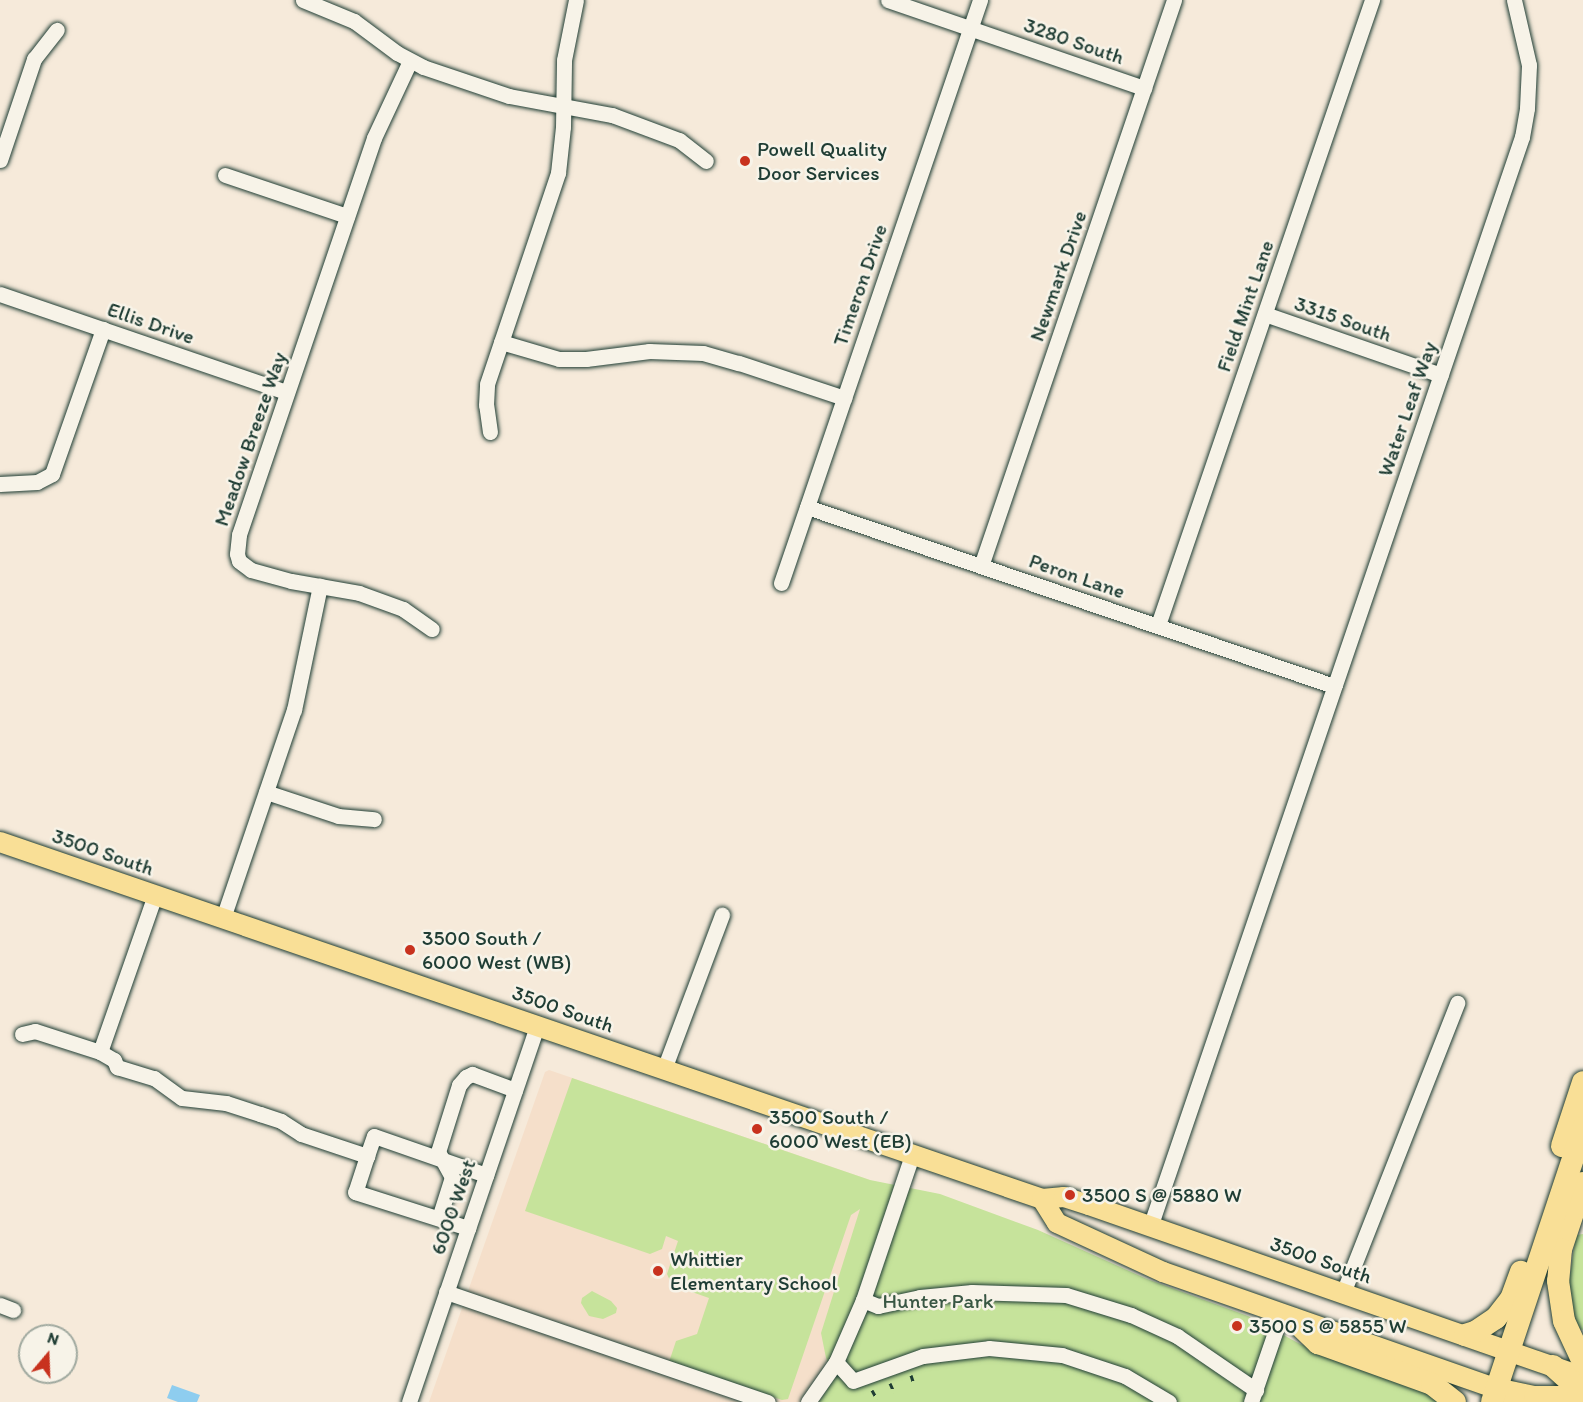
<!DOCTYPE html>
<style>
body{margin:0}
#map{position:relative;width:1583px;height:1402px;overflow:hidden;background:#f6eada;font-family:Itim,sans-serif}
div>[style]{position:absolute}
.built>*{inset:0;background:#f5dfca}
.green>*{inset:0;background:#c6e39b}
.water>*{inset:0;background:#8ecdef}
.path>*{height:3px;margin-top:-1.5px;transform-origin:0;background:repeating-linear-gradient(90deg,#1f3d34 0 6px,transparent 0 10.5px)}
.roads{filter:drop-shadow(0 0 2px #1f3d34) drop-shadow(0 0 2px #1f3d34)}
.minor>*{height:15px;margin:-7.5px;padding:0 7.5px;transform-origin:7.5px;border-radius:7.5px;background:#f7f3e8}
.major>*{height:20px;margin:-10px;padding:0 10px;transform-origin:10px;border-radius:10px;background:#f9df96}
.highway>*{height:22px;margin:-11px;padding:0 11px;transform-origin:11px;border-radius:11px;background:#f9df96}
.dots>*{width:16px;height:16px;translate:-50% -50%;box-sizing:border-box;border:3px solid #f7f3e8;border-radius:50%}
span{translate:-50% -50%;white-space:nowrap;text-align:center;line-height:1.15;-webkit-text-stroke:5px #f7f3e8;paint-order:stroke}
.street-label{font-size:21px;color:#1f3d34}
.poi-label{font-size:21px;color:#1f3d34}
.left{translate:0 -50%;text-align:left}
.park-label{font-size:21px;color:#385643}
.north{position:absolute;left:18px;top:1324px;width:60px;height:60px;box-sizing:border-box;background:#f7f3e8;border:2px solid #a1aaa0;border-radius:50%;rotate:19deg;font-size:16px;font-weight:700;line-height:24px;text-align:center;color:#1f3d34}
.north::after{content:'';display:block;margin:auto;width:21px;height:27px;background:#c8321e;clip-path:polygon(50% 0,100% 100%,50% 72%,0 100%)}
</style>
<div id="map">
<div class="built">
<div style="clip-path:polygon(549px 1070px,870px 1180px,835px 1376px,819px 1402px,429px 1402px,545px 1072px)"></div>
</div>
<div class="green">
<div style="clip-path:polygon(572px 1078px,870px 1180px,940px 1194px,1038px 1230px,1147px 1279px,1248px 1316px,1300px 1344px,1422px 1386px,1444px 1402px,819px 1402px,835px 1376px,826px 1358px,821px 1333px,860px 1209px,851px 1215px,788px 1399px,782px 1400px,669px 1362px,676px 1341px,697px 1334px,709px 1298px,672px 1285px,667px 1274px,678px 1241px,666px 1236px,662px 1249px,650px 1254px,525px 1211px)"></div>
<div style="clip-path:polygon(1583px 1234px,1583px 1330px,1579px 1329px,1574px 1314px,1569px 1282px,1576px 1235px)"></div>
<div style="clip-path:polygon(592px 1291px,611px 1301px,617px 1308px,616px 1313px,603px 1319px,589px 1316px,581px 1303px,582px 1298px)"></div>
</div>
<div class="water">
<div style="clip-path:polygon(172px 1385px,200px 1395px,197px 1402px,178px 1402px,167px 1398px)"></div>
</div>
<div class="path">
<div style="left:911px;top:1375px;width:9px;rotate:72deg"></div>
<div style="left:890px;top:1383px;width:10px;rotate:66deg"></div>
<div style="left:872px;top:1390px;width:10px;rotate:61deg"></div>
</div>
<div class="roads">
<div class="minor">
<div style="left:303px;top:0;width:55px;rotate:22.4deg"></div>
<div style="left:354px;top:21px;width:54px;rotate:36.7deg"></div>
<div style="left:397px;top:53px;width:30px;rotate:28deg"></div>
<div style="left:423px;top:67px;width:91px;rotate:18.6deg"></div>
<div style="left:509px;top:96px;width:105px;rotate:10.5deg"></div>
<div style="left:612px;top:115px;width:72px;rotate:20.5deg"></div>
<div style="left:679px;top:140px;width:34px;rotate:38deg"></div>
<div style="left:888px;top:0;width:271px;rotate:19deg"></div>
<div style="left:410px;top:61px;width:85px;rotate:115.1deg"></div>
<div style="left:374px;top:138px;width:419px;rotate:108.8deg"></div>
<div style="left:239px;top:535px;width:19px;rotate:96deg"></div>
<div style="left:237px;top:554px;width:7px;rotate:74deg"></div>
<div style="left:239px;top:561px;width:15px;rotate:37deg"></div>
<div style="left:251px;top:570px;width:41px;rotate:15.4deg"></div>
<div style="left:291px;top:581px;width:69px;rotate:10deg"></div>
<div style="left:359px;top:593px;width:47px;rotate:20deg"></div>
<div style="left:403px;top:609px;width:35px;rotate:35deg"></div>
<div style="left:0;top:160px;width:107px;rotate:-71.4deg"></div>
<div style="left:34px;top:59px;width:37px;rotate:-52deg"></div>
<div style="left:225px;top:175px;width:129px;rotate:18.6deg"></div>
<div style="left:0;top:294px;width:303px;rotate:18.9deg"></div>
<div style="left:1265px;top:314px;width:186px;rotate:19.1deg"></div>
<div style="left:501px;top:342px;width:60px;rotate:16.3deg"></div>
<div style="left:559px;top:359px;width:27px"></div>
<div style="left:586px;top:359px;width:64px;rotate:-7.2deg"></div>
<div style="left:649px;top:351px;width:54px;rotate:2.1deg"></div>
<div style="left:703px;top:353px;width:37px;rotate:16deg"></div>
<div style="left:739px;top:363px;width:111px;rotate:18.4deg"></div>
<div style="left:490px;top:432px;width:27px;rotate:-98deg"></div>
<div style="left:486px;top:405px;width:21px;rotate:-87deg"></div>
<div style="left:487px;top:384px;width:223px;rotate:-71.4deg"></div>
<div style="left:558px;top:173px;width:46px;rotate:-83.8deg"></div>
<div style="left:563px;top:127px;width:67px;rotate:-89.1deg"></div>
<div style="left:564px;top:60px;width:61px;rotate:-78.7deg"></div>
<div style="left:0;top:484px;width:37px;rotate:-3deg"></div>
<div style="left:37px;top:482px;width:17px;rotate:-28deg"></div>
<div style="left:52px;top:474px;width:154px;rotate:-70.6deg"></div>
<div style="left:807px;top:507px;width:557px;rotate:18.76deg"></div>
<div style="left:981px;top:566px;width:598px;rotate:-71.17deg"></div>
<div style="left:781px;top:583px;width:616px;rotate:-71.15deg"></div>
<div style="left:1158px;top:625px;width:661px;rotate:-71.1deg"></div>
<div style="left:266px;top:792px;width:76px;rotate:18.4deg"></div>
<div style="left:338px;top:816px;width:36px;rotate:5deg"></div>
<div style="left:223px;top:918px;width:220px;rotate:-71.2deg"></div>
<div style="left:294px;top:710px;width:127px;rotate:-78.2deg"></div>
<div style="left:22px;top:1034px;width:13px;rotate:-13deg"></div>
<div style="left:35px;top:1031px;width:68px;rotate:17.9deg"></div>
<div style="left:100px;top:1052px;width:166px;rotate:-70.7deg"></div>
<div style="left:100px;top:1052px;width:16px;rotate:30deg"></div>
<div style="left:114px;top:1060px;width:8px;rotate:67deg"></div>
<div style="left:117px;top:1067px;width:39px;rotate:17deg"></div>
<div style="left:154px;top:1078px;width:34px;rotate:36deg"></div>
<div style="left:182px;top:1098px;width:44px;rotate:6.5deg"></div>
<div style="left:226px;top:1103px;width:36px;rotate:18deg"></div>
<div style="left:260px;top:1114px;width:22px;rotate:18deg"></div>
<div style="left:281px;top:1121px;width:24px;rotate:33deg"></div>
<div style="left:301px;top:1134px;width:70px;rotate:18.4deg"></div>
<div style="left:367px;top:1156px;width:38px;rotate:108deg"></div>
<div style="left:355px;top:1192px;width:119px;rotate:17.7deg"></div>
<div style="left:664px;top:1069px;width:165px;rotate:-69.4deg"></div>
<div style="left:367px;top:1156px;width:21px;rotate:-71deg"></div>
<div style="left:374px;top:1136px;width:119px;rotate:19.2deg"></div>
<div style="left:439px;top:1218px;width:43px;rotate:-72.4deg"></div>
<div style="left:452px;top:1177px;width:29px;rotate:-119deg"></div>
<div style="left:438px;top:1152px;width:70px;rotate:-72.6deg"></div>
<div style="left:459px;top:1085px;width:11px;rotate:-49deg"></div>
<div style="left:466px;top:1077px;width:7px;rotate:-27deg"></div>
<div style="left:472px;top:1074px;width:46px;rotate:20.4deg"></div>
<div style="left:1150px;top:1227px;width:1152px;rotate:-71.16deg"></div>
<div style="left:1522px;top:137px;width:29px;rotate:-80deg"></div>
<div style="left:1527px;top:108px;width:43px;rotate:-87.3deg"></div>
<div style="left:1529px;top:65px;width:67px;rotate:-103deg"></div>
<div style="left:446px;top:1292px;width:340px;rotate:18.9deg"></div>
<div style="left:1343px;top:1293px;width:312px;rotate:-68.5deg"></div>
<div style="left:863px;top:1300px;width:16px;rotate:22deg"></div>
<div style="left:878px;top:1306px;width:43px;rotate:-12.1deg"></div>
<div style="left:920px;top:1297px;width:52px;rotate:-5.5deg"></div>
<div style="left:972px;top:1292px;width:94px;rotate:1.8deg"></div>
<div style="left:1066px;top:1295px;width:68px;rotate:17.1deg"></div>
<div style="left:1131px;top:1315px;width:51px;rotate:24.5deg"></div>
<div style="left:1177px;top:1336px;width:96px;rotate:34.4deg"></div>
<div style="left:0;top:1305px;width:14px;rotate:21deg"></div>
<div style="left:836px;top:1362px;width:25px;rotate:48deg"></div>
<div style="left:853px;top:1381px;width:74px;rotate:-19.7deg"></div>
<div style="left:923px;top:1356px;width:66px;rotate:-6.9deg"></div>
<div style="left:989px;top:1348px;width:73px;rotate:5.5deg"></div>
<div style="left:1062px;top:1355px;width:66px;rotate:18.4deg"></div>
<div style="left:1125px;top:1376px;width:51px;rotate:30.6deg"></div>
<div style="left:409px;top:1402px;width:397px;rotate:-71.2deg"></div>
<div style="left:808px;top:1402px;width:49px;rotate:-55deg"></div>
<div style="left:836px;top:1362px;width:68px;rotate:-66.5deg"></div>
<div style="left:863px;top:1300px;width:153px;rotate:-71.3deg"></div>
<div style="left:1251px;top:1402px;width:92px;rotate:-71deg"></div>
</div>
<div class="major">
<div style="left:0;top:842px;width:1101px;rotate:18.91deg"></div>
<div style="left:1042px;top:1199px;width:22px;rotate:-5deg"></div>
<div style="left:1064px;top:1197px;width:26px;rotate:18deg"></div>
<div style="left:1089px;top:1205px;width:523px;rotate:19.2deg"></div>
<div style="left:1042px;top:1199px;width:28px;rotate:58deg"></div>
<div style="left:1057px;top:1223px;width:117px;rotate:24.8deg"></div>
<div style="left:1163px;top:1272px;width:367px;rotate:19.3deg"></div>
</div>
<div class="highway">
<div style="left:1562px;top:1146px;width:67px;rotate:-71.8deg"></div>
<div style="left:1583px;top:1183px;width:70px;rotate:108.4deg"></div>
<div style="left:1561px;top:1249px;width:32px;rotate:95deg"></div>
<div style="left:1558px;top:1281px;width:40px;rotate:81.5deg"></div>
<div style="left:1564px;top:1321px;width:45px;rotate:65.1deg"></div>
<div style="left:1293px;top:1319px;width:35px;rotate:44deg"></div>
<div style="left:1318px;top:1343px;width:121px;rotate:19.8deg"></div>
<div style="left:1432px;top:1384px;width:29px;rotate:38deg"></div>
<div style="left:1465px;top:1335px;width:10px;rotate:-17deg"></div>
<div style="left:1475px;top:1332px;width:25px;rotate:-34deg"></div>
<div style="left:1496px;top:1318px;width:24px;rotate:-52deg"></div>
<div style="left:1511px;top:1299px;width:29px;rotate:-70deg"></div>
<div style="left:1553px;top:1366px;width:40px;rotate:42deg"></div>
<div style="left:1496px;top:1389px;width:40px;rotate:12deg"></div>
<div style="left:1535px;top:1397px;width:48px"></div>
<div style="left:1492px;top:1402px;width:289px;rotate:-71.6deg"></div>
</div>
</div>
<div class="dots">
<div style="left:745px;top:161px;background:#c8321e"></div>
<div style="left:410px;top:950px;background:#c8321e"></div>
<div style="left:757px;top:1129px;background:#c8321e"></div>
<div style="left:1070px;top:1195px;background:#c8321e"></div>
<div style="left:658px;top:1271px;background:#c8321e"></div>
<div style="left:1237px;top:1326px;background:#c8321e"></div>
</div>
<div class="street-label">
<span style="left:1074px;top:41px;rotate:19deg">3280 South</span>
<span style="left:1058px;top:276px;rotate:-71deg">Newmark Drive</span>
<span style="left:860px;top:285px;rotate:-71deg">Timeron Drive</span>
<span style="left:1245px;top:306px;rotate:-71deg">Field Mint Lane</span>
<span style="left:1343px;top:319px;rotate:19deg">3315 South</span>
<span style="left:151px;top:323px;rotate:19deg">Ellis Drive</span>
<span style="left:1407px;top:409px;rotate:-71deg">Water Leaf Way</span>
<span style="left:250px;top:439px;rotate:-71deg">Meadow Breeze Way</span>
<span style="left:1077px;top:576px;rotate:19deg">Peron Lane</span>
<span style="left:103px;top:852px;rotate:19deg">3500 South</span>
<span style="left:563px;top:1009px;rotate:19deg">3500 South</span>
<span style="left:453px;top:1207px;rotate:-71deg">6000 West</span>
<span style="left:1321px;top:1260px;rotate:19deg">3500 South</span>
</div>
<div class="poi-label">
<span class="left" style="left:757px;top:161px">Powell Quality<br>Door Services</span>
<span class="left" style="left:422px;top:950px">3500 South /<br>6000 West (WB)</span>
<span class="left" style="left:769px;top:1129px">3500 South /<br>6000 West (EB)</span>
<span class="left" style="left:1082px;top:1195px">3500 S @ 5880 W</span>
<span class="left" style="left:670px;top:1271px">Whittier<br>Elementary School</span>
<span class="left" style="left:1249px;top:1326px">3500 S @ 5855 W</span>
</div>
<div class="park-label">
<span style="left:938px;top:1301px">Hunter Park</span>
</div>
<div class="north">N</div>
</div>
